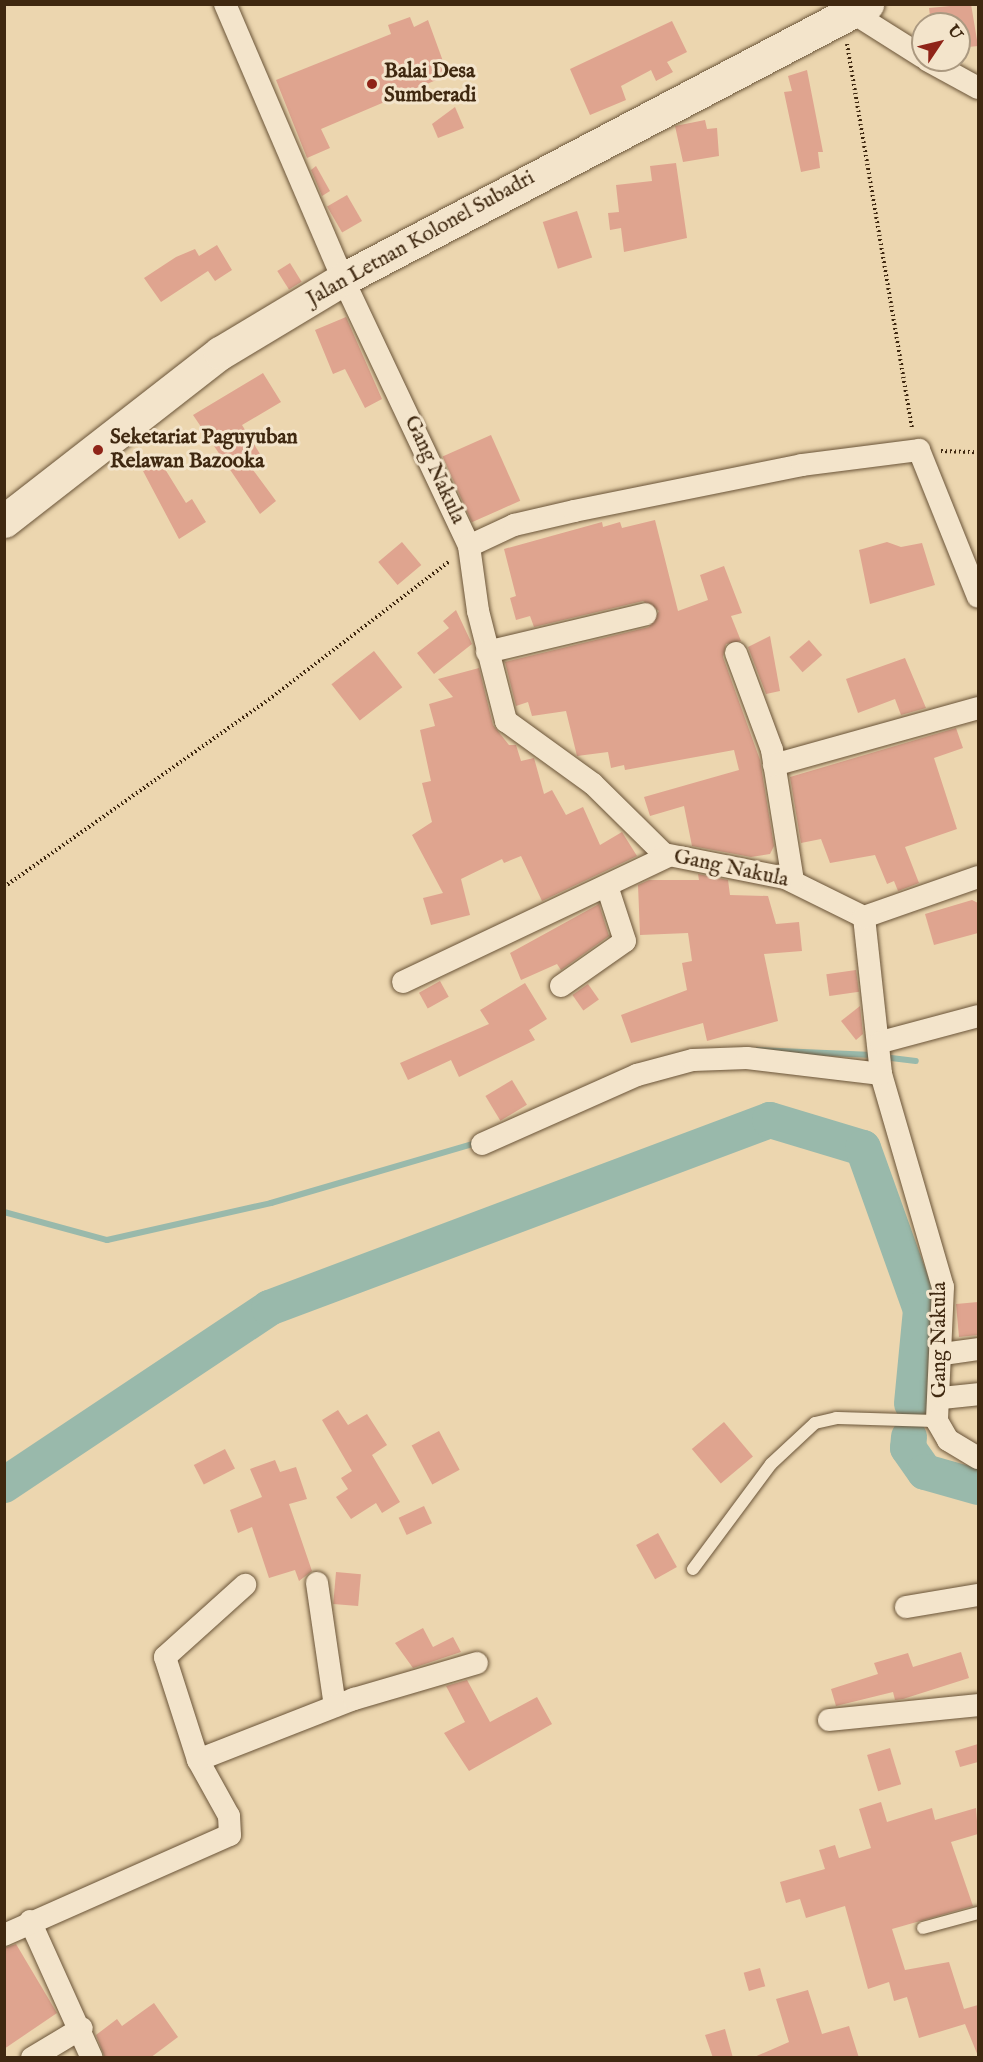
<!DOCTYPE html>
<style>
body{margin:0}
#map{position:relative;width:983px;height:2062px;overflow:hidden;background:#ecd6af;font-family:"IM FELL English",serif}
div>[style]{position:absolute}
.stream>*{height:6px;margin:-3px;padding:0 3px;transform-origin:3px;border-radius:3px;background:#99b9ab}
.river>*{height:36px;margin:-18px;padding:0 18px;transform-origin:18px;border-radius:18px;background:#99b9ab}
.building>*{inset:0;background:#dfa48f;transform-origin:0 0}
.path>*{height:4px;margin-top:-2px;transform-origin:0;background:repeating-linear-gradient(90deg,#3f2810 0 1.5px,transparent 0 4.5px)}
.roads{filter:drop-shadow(0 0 2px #6a5438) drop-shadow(0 0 2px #6a5438)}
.service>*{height:12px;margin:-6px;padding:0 6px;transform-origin:6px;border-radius:6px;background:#f3e4cb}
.minor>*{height:22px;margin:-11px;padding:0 11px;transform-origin:11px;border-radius:11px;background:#f3e4cb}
.secondary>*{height:33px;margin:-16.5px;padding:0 16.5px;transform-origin:16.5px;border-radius:16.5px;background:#f3e4cb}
.dots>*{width:16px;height:16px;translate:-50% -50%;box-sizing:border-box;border:3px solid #f3e4cb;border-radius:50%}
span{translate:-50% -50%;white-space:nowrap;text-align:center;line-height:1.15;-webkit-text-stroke:6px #f3e4cb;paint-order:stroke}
.poi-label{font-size:21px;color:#3f2810;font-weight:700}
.left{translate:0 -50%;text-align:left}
.street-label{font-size:21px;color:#3f2810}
.frame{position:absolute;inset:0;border:6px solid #3f2810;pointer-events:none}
.north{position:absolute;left:911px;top:12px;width:60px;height:60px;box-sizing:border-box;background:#f3e4cb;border:2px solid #ab9980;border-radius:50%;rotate:55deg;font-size:16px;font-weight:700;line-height:24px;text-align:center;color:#3f2810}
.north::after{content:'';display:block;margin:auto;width:21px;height:27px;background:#8f2418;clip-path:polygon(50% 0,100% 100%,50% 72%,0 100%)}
</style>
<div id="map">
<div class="stream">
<div style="left:758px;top:1050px;width:115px;rotate:2.5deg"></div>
<div style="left:883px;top:1057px;width:33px;rotate:7deg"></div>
<div style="left:4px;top:1212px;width:107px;rotate:15.2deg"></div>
<div style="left:107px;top:1240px;width:168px;rotate:-12.7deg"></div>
<div style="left:271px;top:1203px;width:214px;rotate:-16.3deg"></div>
</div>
<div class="river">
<div style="left:909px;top:1437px;width:11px;rotate:95deg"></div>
<div style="left:908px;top:1448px;width:29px;rotate:55deg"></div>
<div style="left:925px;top:1472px;width:55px;rotate:15.8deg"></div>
<div style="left:4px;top:1485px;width:319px;rotate:-33.7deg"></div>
<div style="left:269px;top:1308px;width:535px;rotate:-20.57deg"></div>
<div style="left:770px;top:1120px;width:97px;rotate:16.8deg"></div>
<div style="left:863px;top:1148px;width:172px;rotate:70.3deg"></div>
<div style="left:921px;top:1310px;width:94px;rotate:95.5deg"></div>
</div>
<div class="building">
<div style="clip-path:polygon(971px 4px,978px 46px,959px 48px,959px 24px,931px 24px,929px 8px)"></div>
<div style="clip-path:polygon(410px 17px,414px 27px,428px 20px,448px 75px,321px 129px,330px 148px,307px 158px,276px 80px,391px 34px,388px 25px)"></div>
<div style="clip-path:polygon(672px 21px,687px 52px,667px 62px,673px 72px,656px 81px,651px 70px,621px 86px,626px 100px,590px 115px,570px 69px)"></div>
<div style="clip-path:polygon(807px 70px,823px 152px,818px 152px,820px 168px,801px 172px,784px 92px,792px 91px,788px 76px)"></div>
<div style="clip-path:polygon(455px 107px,464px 128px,438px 138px,432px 124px)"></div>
<div style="clip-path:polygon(705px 120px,707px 129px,717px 128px,719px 156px,683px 162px,675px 126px)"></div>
<div style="clip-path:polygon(676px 163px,687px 238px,624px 252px,621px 228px,610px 230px,608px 213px,619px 212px,616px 185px,652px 181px,650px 166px)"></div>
<div style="clip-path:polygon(316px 166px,330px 191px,322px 196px,311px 170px)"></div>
<div style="left:347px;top:195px;width:30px;height:23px;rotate:60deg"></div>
<div style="left:577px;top:211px;width:49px;height:36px;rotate:72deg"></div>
<div style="clip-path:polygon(217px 245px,232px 270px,215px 281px,208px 271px,161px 302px,144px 278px,176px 257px,195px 249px,199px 256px)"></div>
<div style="left:290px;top:263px;width:22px;height:15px;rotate:58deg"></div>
<div style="clip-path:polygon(346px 317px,382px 399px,365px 408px,345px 369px,333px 374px,315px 330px)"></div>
<div style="clip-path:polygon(263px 373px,281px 402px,242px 425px,265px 462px,253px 470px,276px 501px,260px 514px,193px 415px)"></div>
<div style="left:491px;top:435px;width:72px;height:53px;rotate:66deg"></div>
<div style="clip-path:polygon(160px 461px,186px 503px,192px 499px,206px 522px,179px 539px,143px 471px)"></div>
<div style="clip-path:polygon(655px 520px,678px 611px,708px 600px,700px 575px,724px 566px,742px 613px,731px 616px,741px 641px,726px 644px,723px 657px,760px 760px,774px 846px,770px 854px,751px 857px,692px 846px,684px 806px,650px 816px,644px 797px,739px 770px,734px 750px,625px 770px,624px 765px,611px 768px,608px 752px,577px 756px,566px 711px,532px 716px,528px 702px,516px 706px,505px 662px,649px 627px,659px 611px,643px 601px,534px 627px,530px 616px,516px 620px,510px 598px,516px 596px,504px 549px,602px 522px,603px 527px,620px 522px,622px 528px)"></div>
<div style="left:402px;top:542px;width:30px;height:31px;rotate:50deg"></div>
<div style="clip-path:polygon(887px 542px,901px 547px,922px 543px,935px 585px,870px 604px,859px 550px)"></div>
<div style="clip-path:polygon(456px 610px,472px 644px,434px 674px,417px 653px,449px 628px,443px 621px)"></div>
<div style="clip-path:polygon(770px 636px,780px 691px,766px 694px,748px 647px)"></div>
<div style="left:809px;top:640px;width:20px;height:26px;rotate:49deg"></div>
<div style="left:374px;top:651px;width:46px;height:54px;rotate:52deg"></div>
<div style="clip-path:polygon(905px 658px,926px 708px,901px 715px,895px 699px,858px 713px,846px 679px)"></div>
<div style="clip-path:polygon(479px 668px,493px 725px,509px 745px,516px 745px,521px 761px,534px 758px,544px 794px,552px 790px,566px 815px,583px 807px,600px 845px,622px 832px,637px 856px,542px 901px,521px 856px,504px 863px,502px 859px,461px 879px,470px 915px,431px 925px,423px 898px,443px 893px,412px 835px,432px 822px,422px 783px,431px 781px,420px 730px,435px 726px,429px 704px,453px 697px,438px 679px)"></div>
<div style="clip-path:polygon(956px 728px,963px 748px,934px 758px,957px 829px,905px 847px,919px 883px,898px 891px,894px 881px,887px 884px,875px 855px,830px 863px,821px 839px,801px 843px,790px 777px)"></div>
<div style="clip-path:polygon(698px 874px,728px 880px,730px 895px,768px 896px,776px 924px,799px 922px,802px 951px,764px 954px,778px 1021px,707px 1041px,703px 1023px,631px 1043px,621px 1015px,687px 990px,682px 963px,692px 961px,688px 933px,640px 935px,638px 885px,649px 880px,699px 880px)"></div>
<div style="clip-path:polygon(972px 900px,978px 903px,978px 933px,934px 945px,925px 914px)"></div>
<div style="clip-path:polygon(599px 904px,609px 936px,561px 970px,557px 964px,521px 980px,510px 953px)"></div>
<div style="left:856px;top:970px;width:22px;height:30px;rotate:82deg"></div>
<div style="left:440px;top:981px;width:18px;height:24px;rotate:61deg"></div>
<div style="clip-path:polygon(525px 983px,547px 1019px,529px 1030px,535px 1040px,459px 1077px,451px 1060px,408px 1080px,400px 1063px,489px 1024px,480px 1010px)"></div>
<div style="left:588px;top:984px;width:19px;height:19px;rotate:55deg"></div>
<div style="clip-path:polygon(860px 1006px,863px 1034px,856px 1040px,841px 1021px)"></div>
<div style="left:512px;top:1080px;width:29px;height:31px;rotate:59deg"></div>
<div style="clip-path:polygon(978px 1302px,978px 1335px,959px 1337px,956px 1304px)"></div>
<div style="clip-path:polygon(338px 1410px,348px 1425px,367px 1414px,387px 1445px,372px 1455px,400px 1502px,382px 1513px,376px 1503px,351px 1519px,336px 1497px,348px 1489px,341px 1478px,352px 1471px,322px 1420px)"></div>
<div style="left:724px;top:1422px;width:45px;height:42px;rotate:50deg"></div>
<div style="left:439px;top:1431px;width:44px;height:31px;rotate:62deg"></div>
<div style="left:225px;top:1449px;width:22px;height:35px;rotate:63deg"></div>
<div style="clip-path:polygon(275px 1460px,280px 1472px,296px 1467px,307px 1499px,289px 1504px,312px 1571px,299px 1581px,295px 1570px,269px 1578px,252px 1527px,238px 1533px,230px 1510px,262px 1497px,250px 1469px)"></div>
<div style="left:424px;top:1506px;width:19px;height:28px;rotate:65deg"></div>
<div style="left:658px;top:1533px;width:39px;height:25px;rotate:61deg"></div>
<div style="left:336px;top:1572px;width:25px;height:32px;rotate:5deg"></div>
<div style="clip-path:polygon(423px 1628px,433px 1647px,453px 1637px,461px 1652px,413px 1668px,395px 1643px)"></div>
<div style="clip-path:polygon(961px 1652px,969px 1678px,903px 1699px,895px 1700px,893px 1692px,836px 1706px,831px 1689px,878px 1674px,874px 1663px,908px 1653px,913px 1667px)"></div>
<div style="clip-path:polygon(467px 1680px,490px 1722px,537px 1697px,552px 1724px,469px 1771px,444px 1733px,465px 1722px,446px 1686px)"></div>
<div style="clip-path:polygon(978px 1744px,978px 1762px,960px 1767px,955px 1751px)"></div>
<div style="left:890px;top:1748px;width:38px;height:24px;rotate:73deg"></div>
<div style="clip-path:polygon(881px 1802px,887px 1822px,932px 1808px,935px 1820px,976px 1808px,978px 1834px,951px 1842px,973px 1906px,892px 1929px,905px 1970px,949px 1962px,964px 2009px,978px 2005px,978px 2056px,965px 2024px,919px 2038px,907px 1997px,894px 2001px,889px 1982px,868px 1989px,845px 1906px,806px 1918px,800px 1899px,786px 1903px,780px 1882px,825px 1869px,819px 1850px,835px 1845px,839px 1858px,871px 1848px,859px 1809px)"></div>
<div style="clip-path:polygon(16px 1944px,57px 2013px,4px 2049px,4px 1948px)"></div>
<div style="left:760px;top:1968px;width:19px;height:17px;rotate:74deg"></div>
<div style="clip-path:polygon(808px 1990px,822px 2034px,849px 2026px,859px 2058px,752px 2058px,789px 2042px,776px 1999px)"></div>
<div style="clip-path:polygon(154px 2003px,178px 2037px,150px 2058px,105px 2058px,96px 2035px,117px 2019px,122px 2026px)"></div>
<div style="clip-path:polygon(725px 2029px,733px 2058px,713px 2058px,705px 2035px)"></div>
</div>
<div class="path">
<div style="left:847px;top:44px;width:391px;rotate:80.4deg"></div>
<div style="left:941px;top:451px;width:37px;rotate:2deg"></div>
<div style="left:4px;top:887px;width:329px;rotate:-35.3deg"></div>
<div style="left:272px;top:697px;width:224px;rotate:-37.4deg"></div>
</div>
<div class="roads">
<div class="service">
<div style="left:693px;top:1569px;width:131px;rotate:-53.4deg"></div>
<div style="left:771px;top:1464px;width:60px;rotate:-43deg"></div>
<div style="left:815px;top:1423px;width:22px;rotate:-13deg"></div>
<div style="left:836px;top:1418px;width:101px;rotate:1.7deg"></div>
<div style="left:923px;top:1928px;width:57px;rotate:-15.3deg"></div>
</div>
<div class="minor">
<div style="left:225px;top:4px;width:299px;rotate:66.8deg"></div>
<div style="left:343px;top:279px;width:295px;rotate:64.7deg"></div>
<div style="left:469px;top:546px;width:66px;rotate:82.1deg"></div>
<div style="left:478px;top:611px;width:114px;rotate:75.7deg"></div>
<div style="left:506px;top:721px;width:107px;rotate:35.9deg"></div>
<div style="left:593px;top:784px;width:100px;rotate:44.6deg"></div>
<div style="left:664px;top:854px;width:123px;rotate:11.2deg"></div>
<div style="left:785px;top:878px;width:88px;rotate:26.3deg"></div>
<div style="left:864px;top:917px;width:158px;rotate:83.8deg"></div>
<div style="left:881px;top:1074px;width:222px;rotate:73.8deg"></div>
<div style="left:943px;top:1287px;width:134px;rotate:92.6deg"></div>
<div style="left:937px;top:1421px;width:22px;rotate:60deg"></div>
<div style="left:948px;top:1440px;width:35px;rotate:31deg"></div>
<div style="left:850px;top:11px;width:86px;rotate:32.2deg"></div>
<div style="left:927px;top:60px;width:58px;rotate:28.8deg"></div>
<div style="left:469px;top:546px;width:50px;rotate:-25deg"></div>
<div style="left:514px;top:525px;width:62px;rotate:-13.1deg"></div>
<div style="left:574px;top:511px;width:233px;rotate:-11.4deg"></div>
<div style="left:802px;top:465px;width:118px;rotate:-7.3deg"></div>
<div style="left:919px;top:450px;width:158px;rotate:68.1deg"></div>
<div style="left:487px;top:652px;width:163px;rotate:-13.4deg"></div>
<div style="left:736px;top:653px;width:103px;rotate:69.6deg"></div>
<div style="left:772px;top:750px;width:133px;rotate:80.9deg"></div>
<div style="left:774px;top:765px;width:212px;rotate:-15.6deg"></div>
<div style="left:864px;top:917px;width:121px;rotate:-19.3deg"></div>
<div style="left:403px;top:982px;width:293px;rotate:-25.4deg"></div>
<div style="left:561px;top:986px;width:78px;rotate:-35.1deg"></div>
<div style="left:625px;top:941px;width:58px;rotate:-108.1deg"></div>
<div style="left:881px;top:1042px;width:100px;rotate:-15deg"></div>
<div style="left:482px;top:1144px;width:170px;rotate:-24deg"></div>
<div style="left:637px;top:1075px;width:58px;rotate:-15deg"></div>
<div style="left:693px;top:1060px;width:54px;rotate:-2.1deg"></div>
<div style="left:747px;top:1058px;width:135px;rotate:6.8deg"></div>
<div style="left:943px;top:1354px;width:35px;rotate:-8deg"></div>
<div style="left:942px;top:1398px;width:36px;rotate:-6deg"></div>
<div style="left:317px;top:1583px;width:124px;rotate:81.7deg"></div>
<div style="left:906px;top:1607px;width:73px;rotate:-9.5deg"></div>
<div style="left:829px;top:1720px;width:150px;rotate:-5.7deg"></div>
<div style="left:198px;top:1760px;width:168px;rotate:-21.4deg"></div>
<div style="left:354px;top:1699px;width:128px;rotate:-16.3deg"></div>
<div style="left:30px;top:1921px;width:150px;rotate:65.7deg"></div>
<div style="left:4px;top:1935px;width:247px;rotate:-23.9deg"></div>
<div style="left:230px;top:1835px;width:19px;rotate:-93deg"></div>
<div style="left:229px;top:1816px;width:64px;rotate:-119deg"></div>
<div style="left:198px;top:1760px;width:108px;rotate:-107.8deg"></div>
<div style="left:165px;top:1657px;width:108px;rotate:-42deg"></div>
<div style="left:32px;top:2058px;width:58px;rotate:-31deg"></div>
</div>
<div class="secondary">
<div style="left:4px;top:521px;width:274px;rotate:-37.9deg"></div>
<div style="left:220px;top:353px;width:144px;rotate:-31deg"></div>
<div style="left:343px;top:279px;width:592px;rotate:-27.69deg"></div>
</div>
</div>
<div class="dots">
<div style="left:372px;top:84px;background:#8f2418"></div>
<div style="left:98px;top:450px;background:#8f2418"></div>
</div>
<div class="poi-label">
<span class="left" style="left:384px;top:84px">Balai Desa<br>Sumberadi</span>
<span class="left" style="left:110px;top:450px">Seketariat Paguyuban<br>Relawan Bazooka</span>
</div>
<div class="street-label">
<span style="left:421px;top:239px;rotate:-29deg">Jalan Letnan Kolonel Subadri</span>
<span style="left:434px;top:470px;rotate:65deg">Gang Nakula</span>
<span style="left:731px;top:869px;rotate:12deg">Gang Nakula</span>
<span style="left:940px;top:1340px;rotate:-90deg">Gang Nakula</span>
</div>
<div class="frame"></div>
<div class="north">U</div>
</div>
